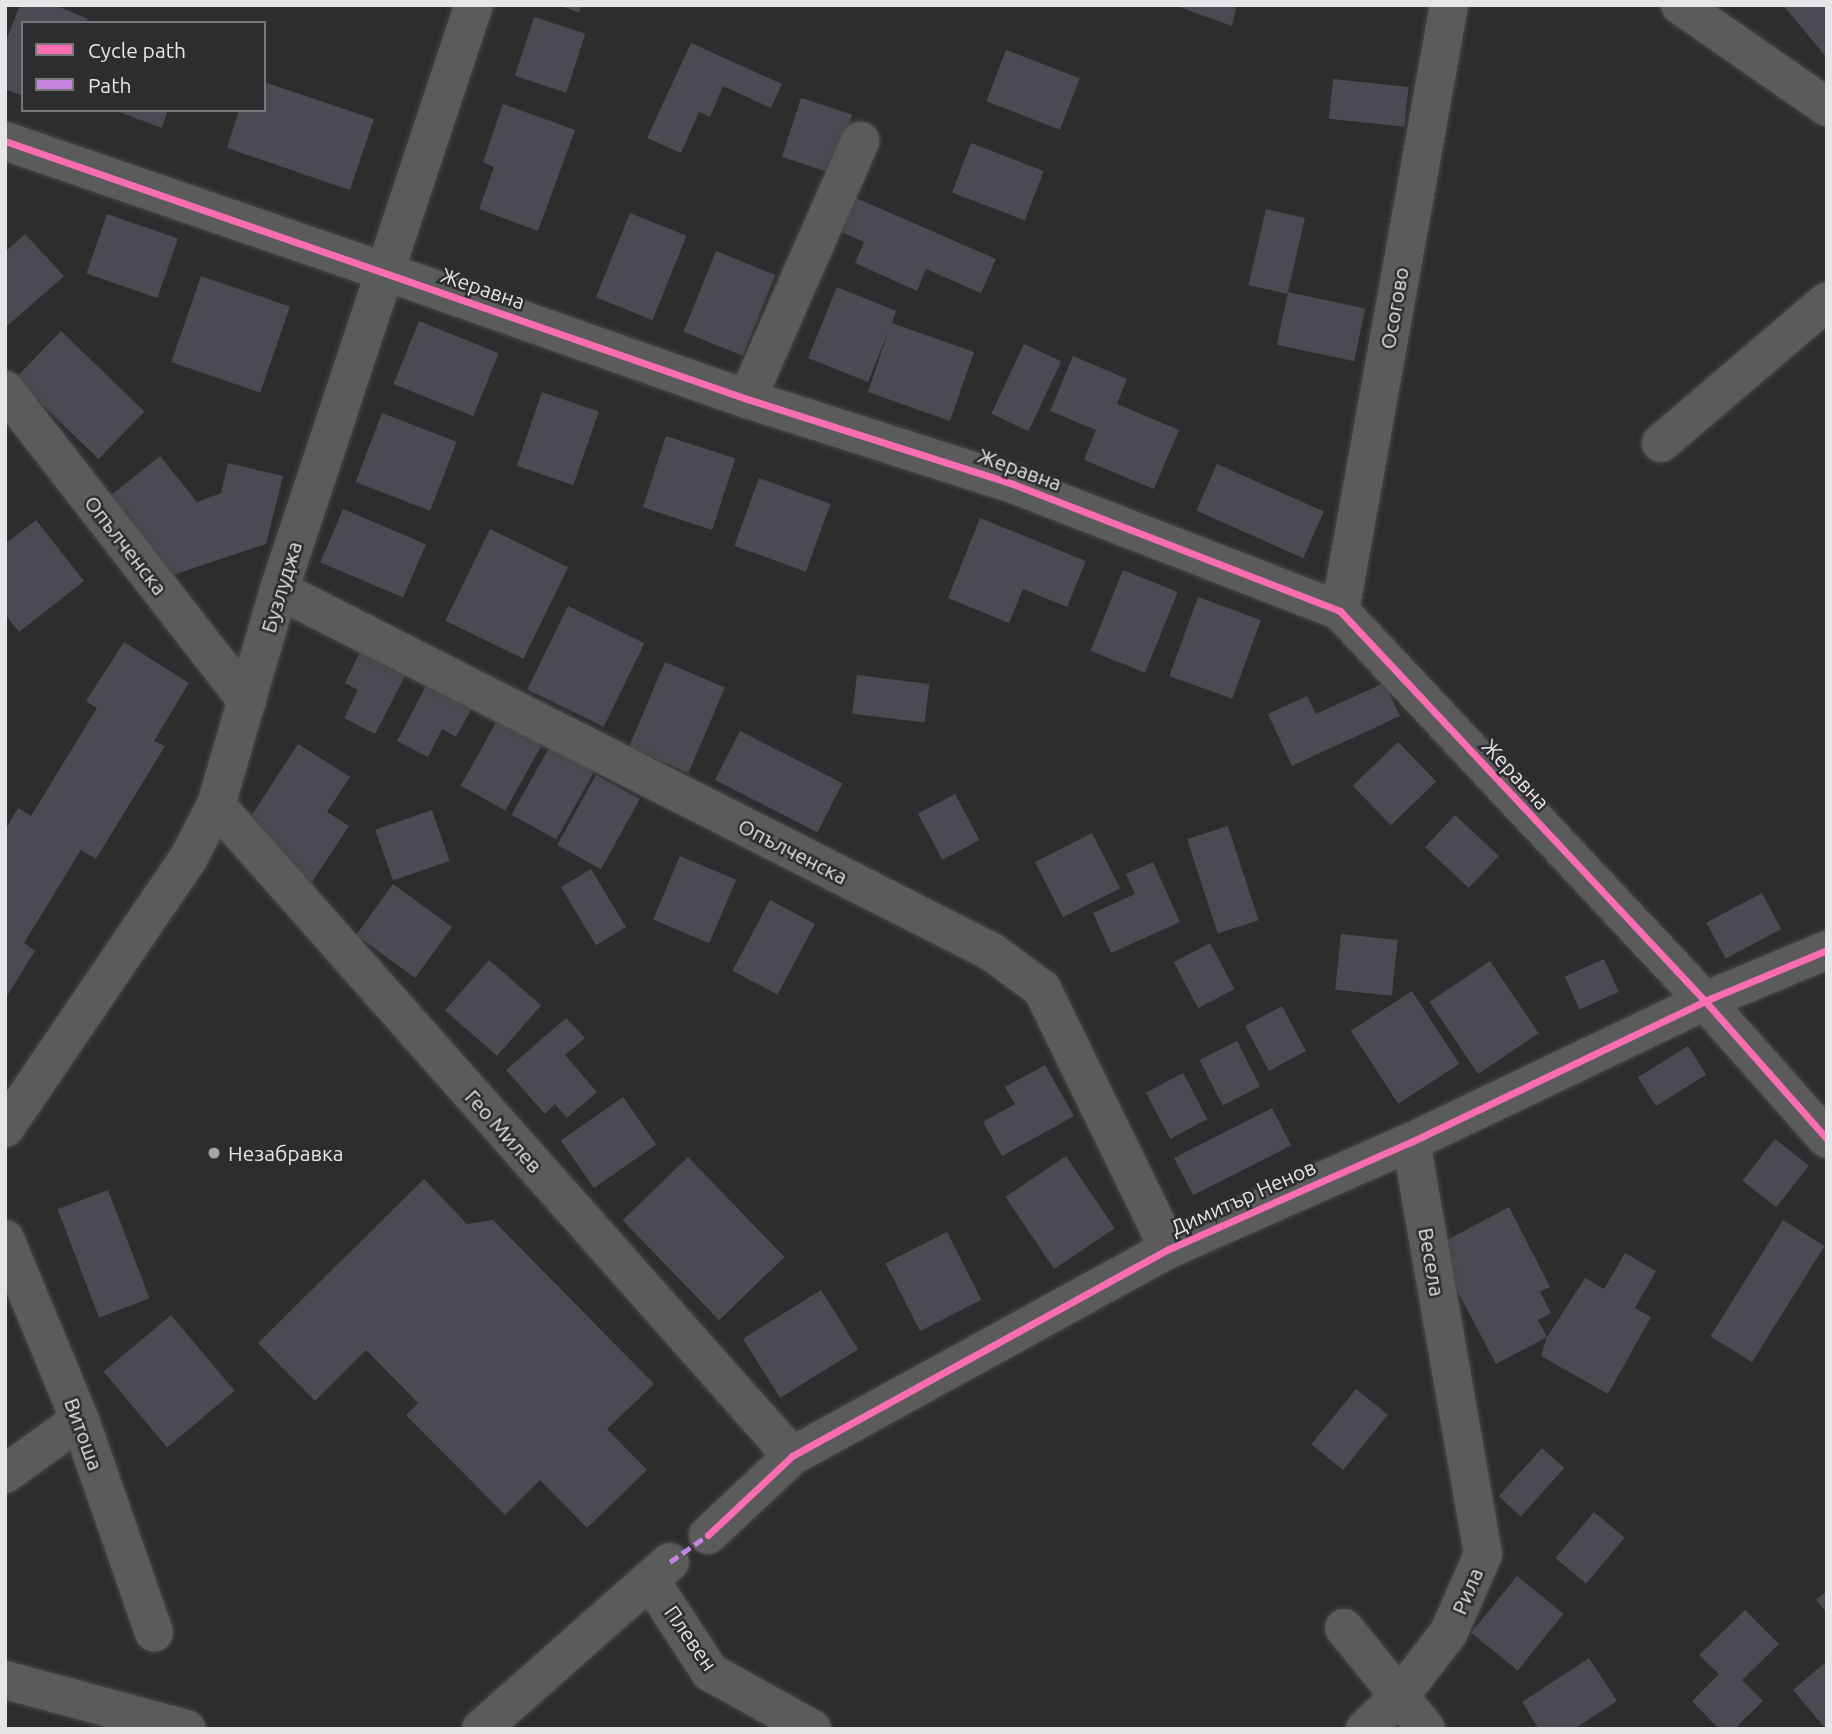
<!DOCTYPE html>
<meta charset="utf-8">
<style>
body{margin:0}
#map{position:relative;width:1832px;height:1734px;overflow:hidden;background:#2d2d2e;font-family:Ubuntu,sans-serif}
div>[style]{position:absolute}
.building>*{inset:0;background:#4b4952;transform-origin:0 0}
.roads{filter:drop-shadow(0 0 2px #484849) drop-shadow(0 0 2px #484849)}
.minor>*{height:38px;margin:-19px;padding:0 19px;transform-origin:19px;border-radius:19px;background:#5b5b5c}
.tertiary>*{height:38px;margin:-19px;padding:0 19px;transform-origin:19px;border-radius:19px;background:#5b5b5c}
.quiet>*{height:5px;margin-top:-2.5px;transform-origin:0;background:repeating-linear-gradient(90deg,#c483df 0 10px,transparent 0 15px)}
.cycleway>*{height:7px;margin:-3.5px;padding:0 3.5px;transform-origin:3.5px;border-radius:3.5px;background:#f96db3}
.dots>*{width:19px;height:19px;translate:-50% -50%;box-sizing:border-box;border:4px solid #2d2c2f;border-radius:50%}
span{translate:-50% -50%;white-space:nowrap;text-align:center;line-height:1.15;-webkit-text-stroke:5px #2d2c2f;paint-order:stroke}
.street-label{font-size:21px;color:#e6e6e8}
.poi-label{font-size:21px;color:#e6e6e8}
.left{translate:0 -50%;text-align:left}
.frame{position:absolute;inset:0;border:7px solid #e6e6e8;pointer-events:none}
.legend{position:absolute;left:21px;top:21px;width:245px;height:91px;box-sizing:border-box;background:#2d2c2f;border:2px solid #777679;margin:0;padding:9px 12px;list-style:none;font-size:21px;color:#e6e6e8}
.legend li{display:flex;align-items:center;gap:14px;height:35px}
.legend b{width:35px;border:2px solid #777679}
</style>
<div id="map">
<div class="building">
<div style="clip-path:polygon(20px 5px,55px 5px,88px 19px,86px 23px,23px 23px,23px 96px,5px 89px,5px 44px)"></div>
<div style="clip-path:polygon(560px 5px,582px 5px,579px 13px)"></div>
<div style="clip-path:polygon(1174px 5px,1237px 5px,1232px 26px)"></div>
<div style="clip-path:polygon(1783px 5px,1827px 5px,1827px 58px)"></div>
<div style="left:534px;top:17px;width:54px;height:62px;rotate:18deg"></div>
<div style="clip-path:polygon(691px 43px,782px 84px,771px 108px,723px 86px,710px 117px,699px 112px,681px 153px,647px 138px)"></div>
<div style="left:1006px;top:50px;width:79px;height:55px;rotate:21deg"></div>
<div style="left:1333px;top:79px;width:76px;height:40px;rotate:6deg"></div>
<div style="clip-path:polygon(264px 82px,374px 119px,350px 190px,227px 148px,239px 110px,264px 110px)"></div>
<div style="left:801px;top:98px;width:54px;height:62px;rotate:18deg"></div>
<div style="clip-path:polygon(503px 104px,575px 130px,538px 231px,479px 209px,494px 167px,483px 162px)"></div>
<div style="clip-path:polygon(114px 110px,168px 110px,162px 128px)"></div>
<div style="left:971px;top:143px;width:78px;height:53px;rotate:21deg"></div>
<div style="clip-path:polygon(856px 198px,996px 259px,981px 293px,926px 269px,917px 291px,855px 263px,864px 242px,841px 232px)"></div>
<div style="left:1266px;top:209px;width:40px;height:78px;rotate:13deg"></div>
<div style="left:630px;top:213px;width:61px;height:91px;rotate:22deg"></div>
<div style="left:107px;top:214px;width:75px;height:63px;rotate:19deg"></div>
<div style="clip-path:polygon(25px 234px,64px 276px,5px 328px,5px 252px)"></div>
<div style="left:716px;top:251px;width:64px;height:87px;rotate:22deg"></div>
<div style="left:201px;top:276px;width:94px;height:91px;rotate:19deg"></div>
<div style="clip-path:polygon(837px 287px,896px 311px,892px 323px,974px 352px,950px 421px,868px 392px,889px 330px,868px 382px,808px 358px)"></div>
<div style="left:1288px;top:292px;width:79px;height:54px;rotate:12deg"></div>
<div style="left:419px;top:321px;width:86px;height:68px;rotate:22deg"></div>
<div style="left:61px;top:331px;width:116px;height:66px;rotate:44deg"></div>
<div style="left:1024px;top:344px;width:41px;height:77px;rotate:25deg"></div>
<div style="clip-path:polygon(1073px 356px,1127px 379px,1117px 404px,1179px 430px,1154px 489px,1084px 460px,1096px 430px,1050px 411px)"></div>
<div style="left:542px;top:392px;width:60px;height:78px;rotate:19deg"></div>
<div style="left:382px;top:413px;width:80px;height:74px;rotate:21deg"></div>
<div style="left:666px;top:436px;width:73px;height:75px;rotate:18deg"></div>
<div style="clip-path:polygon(160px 456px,197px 502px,221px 493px,228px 463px,283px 476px,266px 544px,173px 575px,110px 496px)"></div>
<div style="left:1217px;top:464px;width:117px;height:51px;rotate:24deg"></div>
<div style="left:759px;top:478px;width:76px;height:72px;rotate:20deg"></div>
<div style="left:343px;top:509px;width:90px;height:58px;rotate:23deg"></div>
<div style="clip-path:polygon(980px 518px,1086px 561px,1067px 607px,1023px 589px,1009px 623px,948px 598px)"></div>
<div style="clip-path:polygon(36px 520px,84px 581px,19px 632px,5px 614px,5px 544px)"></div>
<div style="left:490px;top:529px;width:87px;height:102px;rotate:26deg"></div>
<div style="left:1123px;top:570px;width:59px;height:87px;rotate:22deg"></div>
<div style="left:1198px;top:597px;width:67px;height:84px;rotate:20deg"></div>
<div style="left:568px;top:606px;width:85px;height:93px;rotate:26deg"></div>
<div style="clip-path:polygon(124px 642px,189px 683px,154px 741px,165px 746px,96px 859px,81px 850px,24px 943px,35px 951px,5px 999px,5px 830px,18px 808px,31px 816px,97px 708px,86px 701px)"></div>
<div style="clip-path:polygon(360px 652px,405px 676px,375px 734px,344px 718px,358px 690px,345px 683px)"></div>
<div style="left:665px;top:662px;width:65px;height:93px;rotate:23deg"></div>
<div style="left:857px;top:675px;width:73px;height:39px;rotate:7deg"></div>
<div style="clip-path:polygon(428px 682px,473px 706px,456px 737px,442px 729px,428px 757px,397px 741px)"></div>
<div style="clip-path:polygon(1384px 683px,1400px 716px,1292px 766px,1268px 714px,1307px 696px,1316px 714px)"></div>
<div style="left:500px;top:715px;width:51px;height:81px;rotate:29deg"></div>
<div style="left:740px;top:731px;width:115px;height:55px;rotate:27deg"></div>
<div style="left:1398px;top:742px;width:55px;height:63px;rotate:46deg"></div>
<div style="clip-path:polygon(298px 744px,350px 777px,327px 812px,349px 826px,310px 885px,237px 838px)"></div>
<div style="left:551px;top:744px;width:51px;height:81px;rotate:29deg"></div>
<div style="left:596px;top:775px;width:50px;height:80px;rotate:29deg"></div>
<div style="left:955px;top:794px;width:52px;height:42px;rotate:62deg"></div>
<div style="left:432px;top:810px;width:54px;height:60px;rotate:71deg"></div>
<div style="left:1455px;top:815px;width:60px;height:44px;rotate:43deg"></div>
<div style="left:1228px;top:826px;width:99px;height:43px;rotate:72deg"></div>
<div style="left:1092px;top:833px;width:62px;height:64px;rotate:63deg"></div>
<div style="left:680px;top:856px;width:61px;height:69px;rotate:23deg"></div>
<div style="clip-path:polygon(1153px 862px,1180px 922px,1111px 953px,1093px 913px,1135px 894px,1126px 874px)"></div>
<div style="left:591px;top:869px;width:68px;height:35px;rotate:59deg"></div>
<div style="left:393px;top:884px;width:73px;height:63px;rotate:36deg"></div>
<div style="left:1762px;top:893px;width:41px;height:63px;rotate:62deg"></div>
<div style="left:770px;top:900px;width:51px;height:80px;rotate:28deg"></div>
<div style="left:1341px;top:934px;width:57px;height:56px;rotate:6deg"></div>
<div style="left:1210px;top:943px;width:52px;height:41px;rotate:62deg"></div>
<div style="left:1604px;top:959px;width:36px;height:43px;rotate:66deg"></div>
<div style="left:489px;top:960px;width:69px;height:67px;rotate:41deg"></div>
<div style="left:1490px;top:961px;width:87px;height:73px;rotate:56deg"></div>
<div style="left:1412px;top:991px;width:87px;height:73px;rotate:57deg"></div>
<div style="left:1282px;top:1006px;width:51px;height:42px;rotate:62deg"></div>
<div style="clip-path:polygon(566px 1018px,585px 1038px,565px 1055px,597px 1092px,567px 1118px,555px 1104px,545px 1114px,506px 1070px)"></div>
<div style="left:1237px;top:1041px;width:51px;height:42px;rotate:63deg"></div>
<div style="left:1688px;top:1046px;width:34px;height:59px;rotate:58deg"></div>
<div style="clip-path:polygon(1045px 1065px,1074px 1116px,1002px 1156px,983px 1122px,1015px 1104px,1005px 1087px)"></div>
<div style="left:1183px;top:1073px;width:52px;height:42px;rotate:62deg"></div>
<div style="left:623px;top:1097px;width:58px;height:76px;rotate:55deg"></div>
<div style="left:1272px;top:1108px;width:42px;height:110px;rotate:63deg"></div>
<div style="left:1775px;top:1139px;width:43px;height:53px;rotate:38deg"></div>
<div style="left:1066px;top:1156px;width:87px;height:73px;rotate:56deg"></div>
<div style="left:688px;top:1157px;width:139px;height:91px;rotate:46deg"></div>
<div style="clip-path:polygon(424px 1179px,467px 1224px,493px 1220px,654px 1384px,607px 1429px,647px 1470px,587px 1528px,540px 1480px,505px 1515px,406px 1415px,418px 1403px,366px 1350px,315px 1401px,258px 1343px)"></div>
<div style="left:108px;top:1190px;width:116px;height:54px;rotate:69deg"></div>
<div style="clip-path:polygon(1509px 1207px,1550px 1287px,1540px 1292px,1551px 1313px,1538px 1320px,1547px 1337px,1585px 1278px,1604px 1289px,1625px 1253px,1656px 1271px,1635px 1308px,1651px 1317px,1608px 1394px,1541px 1356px,1547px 1337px,1496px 1364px,1434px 1247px)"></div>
<div style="left:1783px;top:1220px;width:49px;height:137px;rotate:32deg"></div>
<div style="left:947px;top:1232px;width:76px;height:69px;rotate:63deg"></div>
<div style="left:821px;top:1290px;width:70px;height:92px;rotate:58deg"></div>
<div style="left:171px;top:1315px;width:99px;height:88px;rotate:50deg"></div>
<div style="left:1356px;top:1389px;width:41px;height:71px;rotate:39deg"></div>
<div style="left:1542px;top:1448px;width:30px;height:65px;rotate:42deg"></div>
<div style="left:1594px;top:1512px;width:40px;height:60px;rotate:40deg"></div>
<div style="left:1517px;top:1576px;width:60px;height:73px;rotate:39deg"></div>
<div style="clip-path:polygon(1827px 1591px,1827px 1613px,1816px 1600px)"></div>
<div style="clip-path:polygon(1745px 1610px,1779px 1644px,1742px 1680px,1763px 1701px,1734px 1729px,1719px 1729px,1692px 1701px,1719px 1674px,1699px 1655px)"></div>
<div style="clip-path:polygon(1589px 1658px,1617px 1701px,1574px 1729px,1539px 1729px,1522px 1702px)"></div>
<div style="clip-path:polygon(1827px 1661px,1827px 1729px,1826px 1729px,1793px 1690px)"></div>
</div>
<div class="roads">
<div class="minor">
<div style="left:1680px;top:5px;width:179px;rotate:34.8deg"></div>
<div style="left:5px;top:141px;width:403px;rotate:19deg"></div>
<div style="left:5px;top:390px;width:394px;rotate:52.1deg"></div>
<div style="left:747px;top:399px;width:282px;rotate:-66.3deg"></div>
<div style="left:1661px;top:443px;width:218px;rotate:-40.5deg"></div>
<div style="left:279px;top:590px;width:800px;rotate:26.92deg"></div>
<div style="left:992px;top:952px;width:62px;rotate:36.5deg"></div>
<div style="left:1042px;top:989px;width:289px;rotate:64deg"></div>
<div style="left:1340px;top:611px;width:616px;rotate:-79.8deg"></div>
<div style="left:216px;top:805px;width:869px;rotate:48.5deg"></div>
<div style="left:5px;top:1239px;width:196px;rotate:67.5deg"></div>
<div style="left:80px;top:1420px;width:225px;rotate:70.8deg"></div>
<div style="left:5px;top:1474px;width:92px;rotate:-35.8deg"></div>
<div style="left:708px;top:1535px;width:115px;rotate:-43.2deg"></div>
<div style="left:792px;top:1456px;width:430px;rotate:-28.8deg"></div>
<div style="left:1169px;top:1249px;width:265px;rotate:-23.9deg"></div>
<div style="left:1411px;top:1142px;width:326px;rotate:-25.6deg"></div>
<div style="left:1705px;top:1001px;width:132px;rotate:-22.7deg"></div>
<div style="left:650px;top:1580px;width:110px;rotate:56.9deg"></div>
<div style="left:710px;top:1672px;width:117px;rotate:29.2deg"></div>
<div style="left:1344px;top:1628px;width:130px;rotate:50.9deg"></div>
<div style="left:481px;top:1729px;width:252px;rotate:-41.5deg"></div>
<div style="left:1365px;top:1729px;width:47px;rotate:-43.3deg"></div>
<div style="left:1399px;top:1697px;width:82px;rotate:-52.4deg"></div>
<div style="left:1449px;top:1632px;width:85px;rotate:-66.4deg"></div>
<div style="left:1483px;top:1554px;width:418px;rotate:-99.9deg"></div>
</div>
<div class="tertiary">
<div style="left:386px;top:272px;width:383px;rotate:19.4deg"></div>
<div style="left:747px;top:399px;width:279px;rotate:17.7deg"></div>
<div style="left:1013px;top:484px;width:351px;rotate:21.2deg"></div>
<div style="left:1340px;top:611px;width:534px;rotate:46.9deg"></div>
<div style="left:1705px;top:1001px;width:184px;rotate:48.5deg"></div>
<div style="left:5px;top:1128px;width:325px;rotate:-55.8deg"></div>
<div style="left:188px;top:859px;width:61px;rotate:-62.6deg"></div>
<div style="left:216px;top:805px;width:224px;rotate:-73.7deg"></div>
<div style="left:279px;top:590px;width:617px;rotate:-71.57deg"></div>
<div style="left:5px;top:1680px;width:188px;rotate:15.1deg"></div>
</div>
</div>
<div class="quiet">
<div style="left:670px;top:1562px;width:47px;rotate:-35.4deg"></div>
</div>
<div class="cycleway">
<div style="left:5px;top:141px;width:786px;rotate:19.17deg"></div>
<div style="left:747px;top:399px;width:279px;rotate:17.7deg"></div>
<div style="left:1013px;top:484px;width:351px;rotate:21.2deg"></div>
<div style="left:1340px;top:611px;width:534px;rotate:46.9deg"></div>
<div style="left:1705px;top:1001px;width:184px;rotate:48.5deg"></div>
<div style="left:708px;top:1535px;width:115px;rotate:-43.2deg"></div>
<div style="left:792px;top:1456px;width:430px;rotate:-28.8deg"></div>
<div style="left:1169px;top:1249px;width:265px;rotate:-23.9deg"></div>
<div style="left:1411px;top:1142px;width:326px;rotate:-25.6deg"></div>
<div style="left:1705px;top:1001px;width:132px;rotate:-22.7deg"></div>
</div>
<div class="dots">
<div style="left:214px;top:1153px;background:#a5a5a7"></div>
</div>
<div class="street-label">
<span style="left:483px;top:288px;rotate:19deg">Жеравна</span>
<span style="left:1394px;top:308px;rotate:-80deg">Осогово</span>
<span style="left:1020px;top:469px;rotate:20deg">Жеравна</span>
<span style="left:126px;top:545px;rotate:52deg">Опълченска</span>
<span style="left:281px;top:587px;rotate:-73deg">Бузлуджа</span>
<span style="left:1516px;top:774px;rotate:47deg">Жеравна</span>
<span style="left:793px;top:851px;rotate:27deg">Опълченска</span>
<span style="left:504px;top:1131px;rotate:48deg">Гео Милев</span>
<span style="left:1243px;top:1197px;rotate:-24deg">Димитър Ненов</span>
<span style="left:1432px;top:1262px;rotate:80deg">Весела</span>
<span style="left:84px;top:1434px;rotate:70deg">Витоша</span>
<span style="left:1467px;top:1591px;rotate:-67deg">Рила</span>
<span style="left:691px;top:1638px;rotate:55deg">Плевен</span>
</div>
<div class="poi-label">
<span class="left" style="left:228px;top:1153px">Незабравка</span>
</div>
<div class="frame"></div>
<ul class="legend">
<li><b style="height:9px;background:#f96db3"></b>Cycle path</li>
<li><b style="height:9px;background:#c483df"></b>Path</li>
</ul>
</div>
